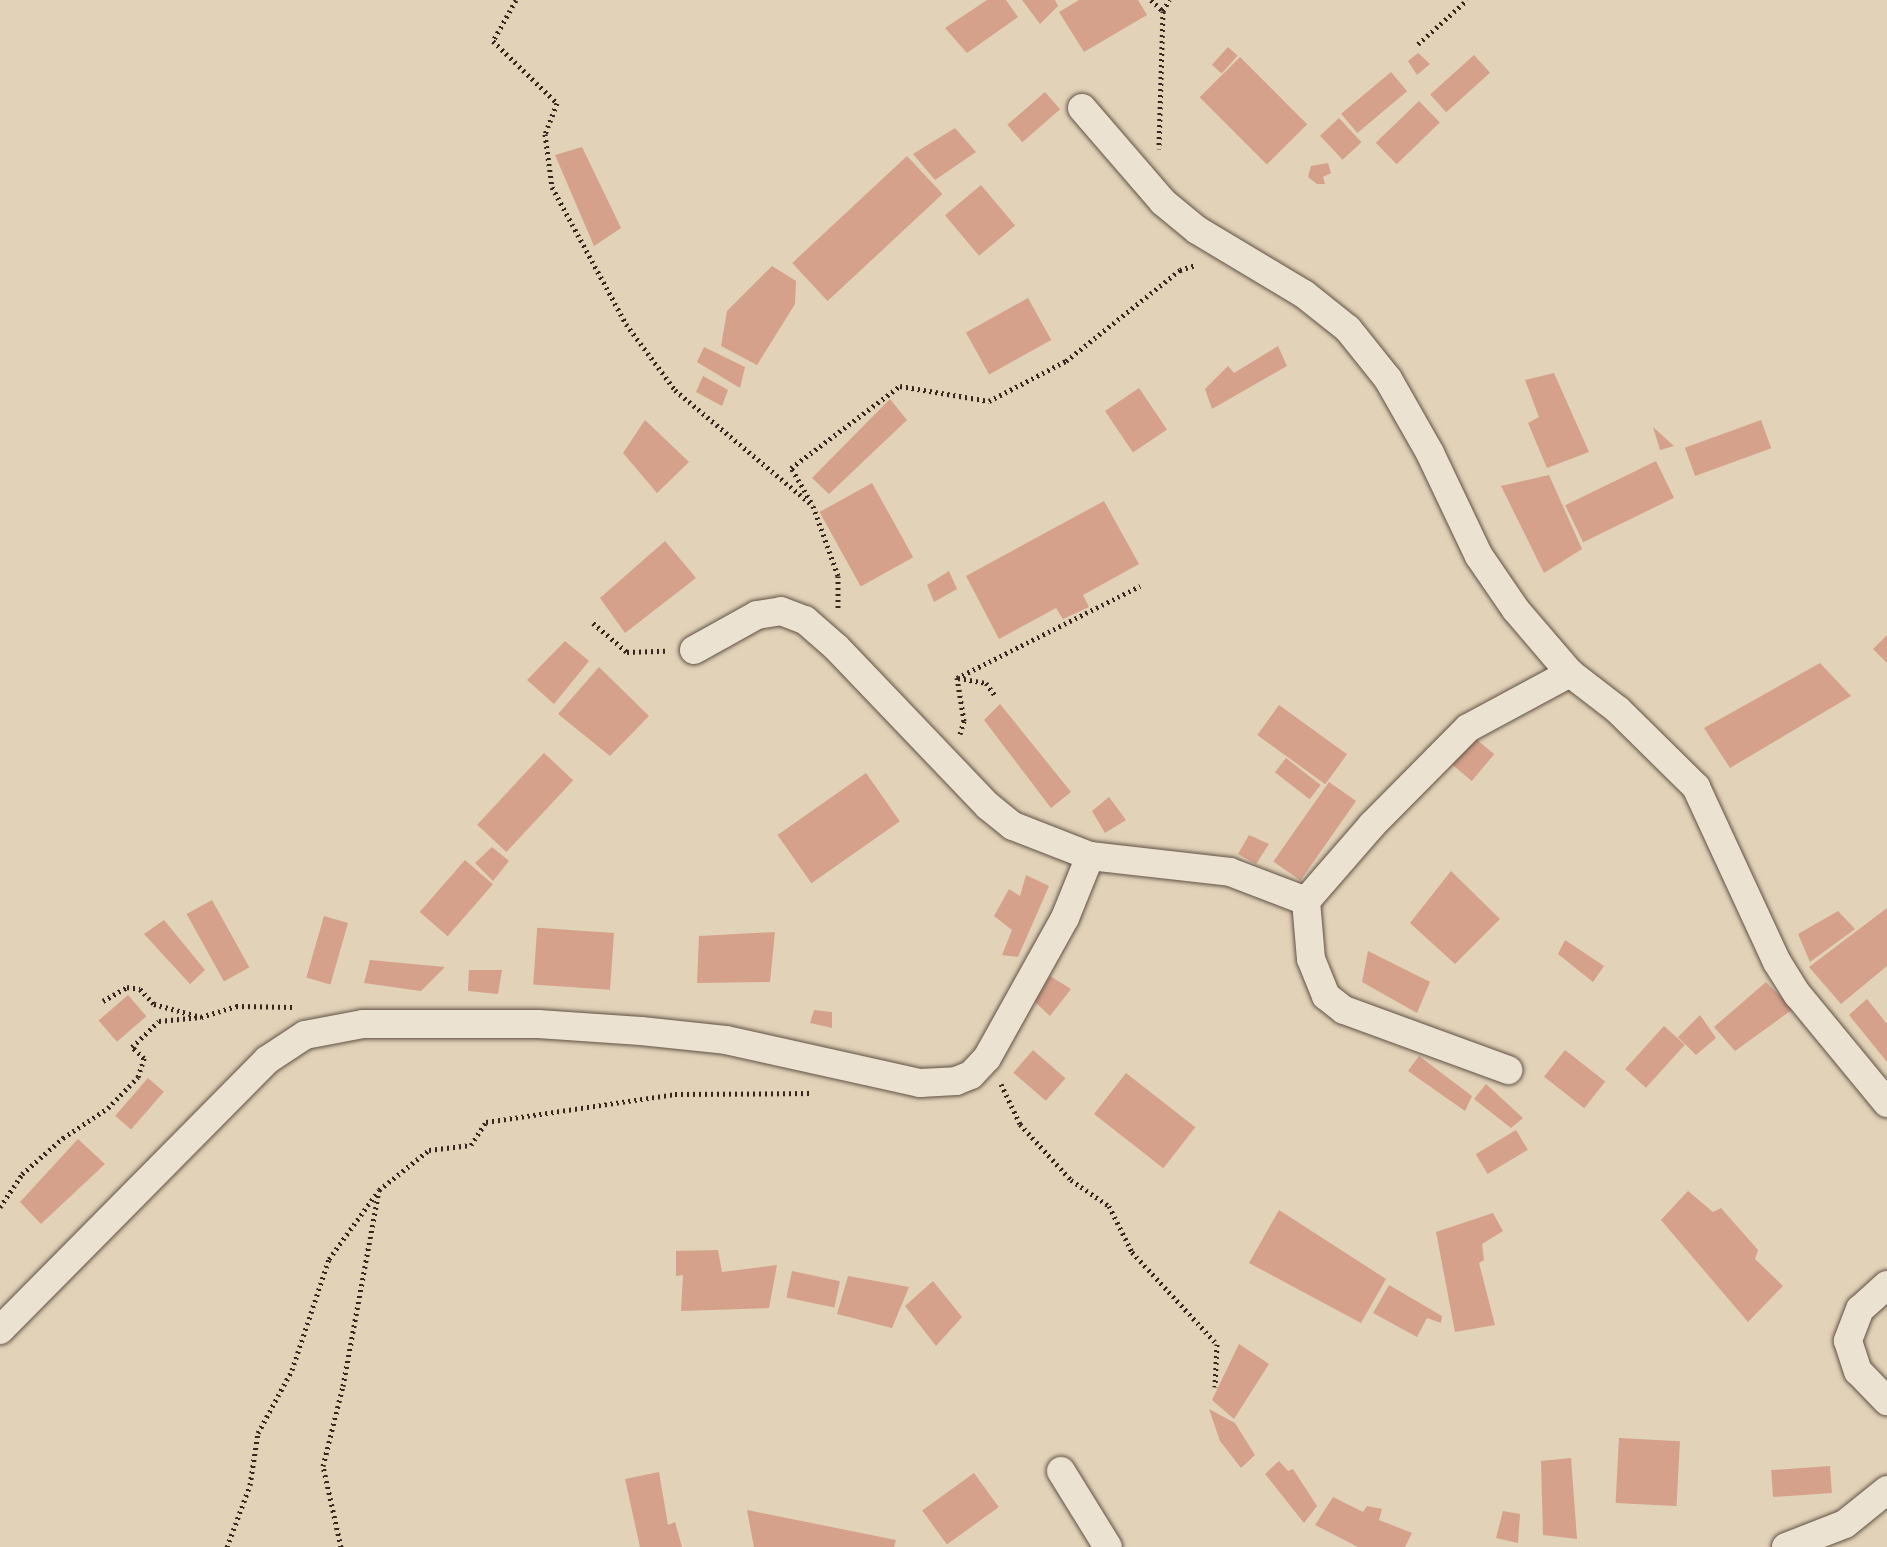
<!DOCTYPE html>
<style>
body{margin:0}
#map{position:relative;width:1887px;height:1547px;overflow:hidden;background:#e2d2b8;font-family:"Old Standard TT",serif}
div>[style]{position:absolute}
.building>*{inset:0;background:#d5a18b;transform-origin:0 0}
.path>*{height:5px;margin-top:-2.5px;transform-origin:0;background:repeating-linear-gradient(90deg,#35261e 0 2px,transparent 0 6px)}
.roads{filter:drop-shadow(0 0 2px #605144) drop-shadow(0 0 2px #605144)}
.minor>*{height:28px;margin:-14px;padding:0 14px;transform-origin:14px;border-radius:14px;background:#ece2d1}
span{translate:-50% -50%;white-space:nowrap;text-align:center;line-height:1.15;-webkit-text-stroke:8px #ece2d1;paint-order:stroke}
</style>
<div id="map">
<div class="building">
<div style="clip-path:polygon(987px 0,1006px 0,1018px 17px,967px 53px,945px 28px)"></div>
<div style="clip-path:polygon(1022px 0,1055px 0,1058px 6px,1040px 24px)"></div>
<div style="clip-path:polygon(1079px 0,1138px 0,1147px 15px,1084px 52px,1059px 12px)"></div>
<div style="left:1228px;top:47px;width:13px;height:24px;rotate:42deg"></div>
<div style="clip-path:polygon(1418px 53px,1430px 64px,1417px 75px,1408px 61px)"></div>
<div style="left:1474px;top:55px;width:24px;height:59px;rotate:48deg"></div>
<div style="left:1240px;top:57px;width:95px;height:57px;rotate:45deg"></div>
<div style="left:1391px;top:72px;width:25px;height:65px;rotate:50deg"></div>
<div style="left:1045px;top:92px;width:23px;height:50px;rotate:49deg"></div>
<div style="left:1419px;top:101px;width:30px;height:60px;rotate:46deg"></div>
<div style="left:1339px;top:118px;width:33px;height:26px;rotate:47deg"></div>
<div style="clip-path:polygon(955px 128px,976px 152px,935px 180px,913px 154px)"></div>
<div style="clip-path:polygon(582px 147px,621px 228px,594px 246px,555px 155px)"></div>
<div style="left:907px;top:156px;width:52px;height:157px;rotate:47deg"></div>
<div style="clip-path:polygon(1328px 163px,1331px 173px,1323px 177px,1325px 184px,1317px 184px,1308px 177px,1311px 166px)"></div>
<div style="left:981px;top:185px;width:53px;height:47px;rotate:50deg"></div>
<div style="clip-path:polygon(772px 266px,796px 281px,795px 304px,757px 365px,721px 346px,727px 311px)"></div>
<div style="left:1028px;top:298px;width:48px;height:71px;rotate:61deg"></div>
<div style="clip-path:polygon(1278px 346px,1287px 366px,1212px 409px,1205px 389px,1228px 366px,1234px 373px)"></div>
<div style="clip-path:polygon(704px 347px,745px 367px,740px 388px,697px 362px)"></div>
<div style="clip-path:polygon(1554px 373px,1589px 452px,1547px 468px,1528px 423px,1539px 417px,1525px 380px)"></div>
<div style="clip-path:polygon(703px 376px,728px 390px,722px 406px,696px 392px)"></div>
<div style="left:1139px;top:388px;width:50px;height:41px;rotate:56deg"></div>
<div style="clip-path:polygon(890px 399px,907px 420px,829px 494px,812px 478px)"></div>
<div style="clip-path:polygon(645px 420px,689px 462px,657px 493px,623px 453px)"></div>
<div style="left:1761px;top:420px;width:30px;height:81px;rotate:70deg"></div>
<div style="clip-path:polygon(1653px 427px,1674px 446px,1660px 450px)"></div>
<div style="left:1656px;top:461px;width:41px;height:101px;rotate:64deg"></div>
<div style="clip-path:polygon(1549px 475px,1582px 549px,1544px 573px,1501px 486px)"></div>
<div style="left:872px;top:483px;width:85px;height:60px;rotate:61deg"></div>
<div style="clip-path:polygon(1104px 501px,1139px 564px,1083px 595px,1089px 607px,1063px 619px,1056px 608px,999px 639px,966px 576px)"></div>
<div style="clip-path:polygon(665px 541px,696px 578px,625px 633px,600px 598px)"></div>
<div style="clip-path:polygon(949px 571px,957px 589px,934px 602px,927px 585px)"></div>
<div style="clip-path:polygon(1887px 635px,1887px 663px,1873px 649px)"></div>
<div style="clip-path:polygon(565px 641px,589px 661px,554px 704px,527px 680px)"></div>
<div style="clip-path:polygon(1820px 663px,1851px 696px,1730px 768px,1704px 728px)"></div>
<div style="clip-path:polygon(599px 667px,649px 716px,610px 756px,558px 714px)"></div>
<div style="clip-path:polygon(1000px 704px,1071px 792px,1051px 808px,984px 720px)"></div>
<div style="left:1279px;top:705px;width:84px;height:37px;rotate:36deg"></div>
<div style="left:1469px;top:733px;width:33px;height:35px;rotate:40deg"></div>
<div style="left:544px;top:753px;width:40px;height:98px;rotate:43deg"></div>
<div style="left:1286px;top:758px;width:44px;height:18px;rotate:38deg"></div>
<div style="left:866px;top:773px;width:59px;height:108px;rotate:55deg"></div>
<div style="left:1329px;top:782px;width:33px;height:97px;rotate:35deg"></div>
<div style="clip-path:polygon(1109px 797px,1126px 820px,1105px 833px,1092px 811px)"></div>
<div style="clip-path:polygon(1249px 835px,1269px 844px,1256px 864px,1238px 854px)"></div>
<div style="clip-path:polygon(492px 847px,509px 861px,493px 881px,475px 863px)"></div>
<div style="left:465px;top:860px;width:37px;height:69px;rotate:41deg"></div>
<div style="clip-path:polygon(1451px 871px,1500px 919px,1455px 964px,1410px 923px)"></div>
<div style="clip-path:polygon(1026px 875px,1049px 886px,1018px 957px,1002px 955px,1012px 930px,994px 916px,1009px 889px,1020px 896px)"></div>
<div style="left:212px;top:900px;width:77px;height:29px;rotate:61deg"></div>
<div style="clip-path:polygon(1887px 908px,1887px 966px,1841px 1004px,1809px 967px)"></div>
<div style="clip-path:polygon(1838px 911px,1855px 929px,1810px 962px,1798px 934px)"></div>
<div style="left:324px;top:916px;width:25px;height:64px;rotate:16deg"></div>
<div style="clip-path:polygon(164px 920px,205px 970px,190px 984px,144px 934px)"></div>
<div style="clip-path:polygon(775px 932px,770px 982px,697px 983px,699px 936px)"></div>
<div style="left:614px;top:933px;width:57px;height:77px;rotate:94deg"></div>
<div style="clip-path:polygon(1565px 940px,1604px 966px,1593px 982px,1558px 954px)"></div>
<div style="clip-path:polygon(1368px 951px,1430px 982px,1417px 1013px,1362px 982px)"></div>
<div style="clip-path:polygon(370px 960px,445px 967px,421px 991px,364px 983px)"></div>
<div style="clip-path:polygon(469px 970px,502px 970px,498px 994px,468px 991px)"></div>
<div style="clip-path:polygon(1050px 976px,1071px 989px,1050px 1016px,1035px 1002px)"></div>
<div style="clip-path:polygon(1766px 982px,1793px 1009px,1735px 1051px,1714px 1027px)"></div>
<div style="left:128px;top:995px;width:28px;height:39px;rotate:49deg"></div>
<div style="clip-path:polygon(1867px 999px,1887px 1024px,1887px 1062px,1849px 1015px)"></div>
<div style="clip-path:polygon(814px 1010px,832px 1012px,832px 1028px,810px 1023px)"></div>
<div style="clip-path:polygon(1700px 1015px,1716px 1038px,1696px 1055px,1678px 1037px)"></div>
<div style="left:1664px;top:1026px;width:28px;height:58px;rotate:42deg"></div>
<div style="left:1033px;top:1050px;width:43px;height:30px;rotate:41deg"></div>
<div style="left:1565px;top:1050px;width:51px;height:34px;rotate:38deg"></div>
<div style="clip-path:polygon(1419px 1056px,1472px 1096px,1465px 1111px,1408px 1071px)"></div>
<div style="left:1126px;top:1073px;width:88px;height:52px;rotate:38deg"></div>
<div style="left:148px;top:1078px;width:21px;height:50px;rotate:41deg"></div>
<div style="clip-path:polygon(1486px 1084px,1523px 1118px,1511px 1128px,1474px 1099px)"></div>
<div style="left:1516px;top:1130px;width:23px;height:47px;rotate:59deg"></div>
<div style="clip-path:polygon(78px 1139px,105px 1164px,41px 1224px,20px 1202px)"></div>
<div style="clip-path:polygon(1688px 1191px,1713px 1212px,1721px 1208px,1758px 1250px,1755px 1259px,1783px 1286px,1748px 1322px,1661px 1220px)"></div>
<div style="clip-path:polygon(1279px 1210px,1386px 1279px,1361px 1323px,1249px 1263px)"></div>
<div style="clip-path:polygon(1493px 1213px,1503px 1231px,1482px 1244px,1484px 1260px,1479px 1263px,1495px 1325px,1455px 1332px,1436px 1232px)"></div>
<div style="clip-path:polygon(718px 1250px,722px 1272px,777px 1265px,769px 1308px,681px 1311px,683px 1275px,676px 1276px,676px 1251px)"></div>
<div style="left:792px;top:1271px;width:49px;height:27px;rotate:12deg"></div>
<div style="clip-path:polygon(848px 1276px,909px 1287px,892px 1328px,837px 1314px)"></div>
<div style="clip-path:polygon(933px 1281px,962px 1317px,936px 1346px,905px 1306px)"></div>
<div style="clip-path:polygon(1389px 1285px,1442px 1316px,1441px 1323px,1427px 1318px,1417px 1337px,1373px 1313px)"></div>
<div style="clip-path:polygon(1239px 1344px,1269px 1364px,1234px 1419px,1212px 1400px)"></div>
<div style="clip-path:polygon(1209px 1409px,1235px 1423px,1255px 1455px,1241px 1468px,1220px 1441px)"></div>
<div style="left:1619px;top:1438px;width:61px;height:65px;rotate:3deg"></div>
<div style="clip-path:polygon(1571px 1458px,1577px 1539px,1543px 1535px,1541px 1461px)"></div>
<div style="clip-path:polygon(1279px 1461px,1288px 1471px,1293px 1469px,1317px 1506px,1304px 1523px,1265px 1474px)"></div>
<div style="left:1830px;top:1466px;width:27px;height:59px;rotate:86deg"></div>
<div style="clip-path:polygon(659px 1472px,668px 1525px,675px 1522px,682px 1547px,640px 1547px,625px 1479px)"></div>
<div style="left:974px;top:1473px;width:42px;height:64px;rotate:54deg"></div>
<div style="clip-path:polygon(1333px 1497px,1363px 1512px,1367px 1506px,1382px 1509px,1379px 1520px,1412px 1533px,1405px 1547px,1358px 1547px,1315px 1525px)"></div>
<div style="clip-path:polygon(747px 1510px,896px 1540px,894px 1547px,754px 1547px)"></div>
<div style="clip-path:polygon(1503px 1511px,1520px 1514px,1518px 1543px,1496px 1538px)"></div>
</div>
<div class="path">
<div style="left:516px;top:0;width:47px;rotate:119.3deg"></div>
<div style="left:493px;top:41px;width:89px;rotate:44.1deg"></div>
<div style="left:557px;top:103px;width:33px;rotate:111deg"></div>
<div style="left:545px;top:134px;width:53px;rotate:82.5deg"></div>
<div style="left:552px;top:187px;width:156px;rotate:61.6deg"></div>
<div style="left:626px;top:324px;width:82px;rotate:53.4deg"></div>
<div style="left:675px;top:390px;width:180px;rotate:40deg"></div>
<div style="left:813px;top:506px;width:74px;rotate:70.3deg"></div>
<div style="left:838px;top:576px;width:34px;rotate:90deg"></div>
<div style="left:1151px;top:0;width:16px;rotate:43deg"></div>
<div style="left:1163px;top:11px;width:138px;rotate:91.7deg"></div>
<div style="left:1163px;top:11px;width:13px;rotate:-61deg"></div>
<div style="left:1418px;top:44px;width:66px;rotate:-41.9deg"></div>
<div style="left:811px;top:502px;width:39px;rotate:-120deg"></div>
<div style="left:791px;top:468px;width:136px;rotate:-37deg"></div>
<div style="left:900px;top:386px;width:90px;rotate:9.6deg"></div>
<div style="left:989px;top:401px;width:87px;rotate:-27.5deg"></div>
<div style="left:1066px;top:361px;width:146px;rotate:-38.6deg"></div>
<div style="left:1180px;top:270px;width:16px;rotate:-18deg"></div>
<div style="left:593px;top:623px;width:45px;rotate:40.5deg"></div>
<div style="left:627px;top:652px;width:38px;rotate:-2deg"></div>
<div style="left:958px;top:678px;width:28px;rotate:10deg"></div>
<div style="left:986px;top:683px;width:17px;rotate:54deg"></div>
<div style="left:960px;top:734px;width:14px;rotate:-73deg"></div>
<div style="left:964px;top:721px;width:44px;rotate:-99.2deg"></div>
<div style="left:957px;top:678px;width:205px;rotate:-26.7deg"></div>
<div style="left:103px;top:1001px;width:28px;rotate:-30deg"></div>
<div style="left:127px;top:987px;width:13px;rotate:9deg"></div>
<div style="left:140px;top:989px;width:21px;rotate:47deg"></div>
<div style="left:154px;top:1004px;width:49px;rotate:15.5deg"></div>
<div style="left:201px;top:1017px;width:37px;rotate:-17deg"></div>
<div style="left:236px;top:1006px;width:56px;rotate:1deg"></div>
<div style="left:1001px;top:1084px;width:44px;rotate:64.6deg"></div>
<div style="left:1020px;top:1124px;width:76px;rotate:47.7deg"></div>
<div style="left:1071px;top:1180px;width:46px;rotate:34.4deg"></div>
<div style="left:1109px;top:1206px;width:51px;rotate:63.4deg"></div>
<div style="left:1132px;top:1252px;width:125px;rotate:47.3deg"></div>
<div style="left:1217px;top:1344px;width:43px;rotate:92.7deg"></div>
<div style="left:0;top:1207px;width:40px;rotate:-56deg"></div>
<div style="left:22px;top:1174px;width:55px;rotate:-41.3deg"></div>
<div style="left:63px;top:1138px;width:54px;rotate:-33.7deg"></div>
<div style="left:108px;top:1108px;width:43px;rotate:-45.9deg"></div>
<div style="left:138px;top:1077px;width:20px;rotate:-72deg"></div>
<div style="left:144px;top:1058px;width:16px;rotate:-137deg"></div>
<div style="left:132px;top:1047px;width:37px;rotate:-44deg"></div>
<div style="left:159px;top:1021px;width:42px;rotate:-5.4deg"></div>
<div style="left:227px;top:1547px;width:66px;rotate:-69.6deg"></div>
<div style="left:250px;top:1485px;width:53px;rotate:-81.3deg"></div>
<div style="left:258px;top:1433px;width:72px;rotate:-61.6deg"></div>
<div style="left:292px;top:1370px;width:117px;rotate:-71.6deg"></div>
<div style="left:329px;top:1259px;width:85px;rotate:-54.1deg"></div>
<div style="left:379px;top:1190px;width:64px;rotate:-38.7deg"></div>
<div style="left:429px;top:1150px;width:42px;rotate:-6.8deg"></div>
<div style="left:471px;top:1145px;width:27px;rotate:-57deg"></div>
<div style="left:486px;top:1122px;width:191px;rotate:-8.4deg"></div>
<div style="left:675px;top:1094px;width:137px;rotate:-0.4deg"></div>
<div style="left:341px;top:1547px;width:83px;rotate:-102.5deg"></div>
<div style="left:323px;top:1466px;width:82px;rotate:-76deg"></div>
<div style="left:343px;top:1386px;width:194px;rotate:-79.6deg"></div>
</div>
<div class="roads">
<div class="minor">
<div style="left:1082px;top:108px;width:124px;rotate:49.2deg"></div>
<div style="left:1163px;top:202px;width:44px;rotate:39.5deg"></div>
<div style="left:1197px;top:230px;width:125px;rotate:30.9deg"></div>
<div style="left:1304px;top:294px;width:56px;rotate:38.5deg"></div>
<div style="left:1348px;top:329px;width:64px;rotate:51.3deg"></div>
<div style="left:1388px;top:379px;width:85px;rotate:60.4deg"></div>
<div style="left:1430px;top:453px;width:114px;rotate:64.6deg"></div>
<div style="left:1479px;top:556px;width:65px;rotate:55.6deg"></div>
<div style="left:1516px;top:610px;width:83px;rotate:49.4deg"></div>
<div style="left:694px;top:650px;width:72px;rotate:-29.1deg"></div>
<div style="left:757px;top:615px;width:24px;rotate:-9deg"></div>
<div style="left:781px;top:611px;width:26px;rotate:21deg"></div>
<div style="left:805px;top:620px;width:41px;rotate:41.1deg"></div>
<div style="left:836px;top:647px;width:220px;rotate:46.3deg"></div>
<div style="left:988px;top:806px;width:32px;rotate:39deg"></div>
<div style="left:1013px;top:826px;width:83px;rotate:21.3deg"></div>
<div style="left:1306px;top:901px;width:58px;rotate:85.1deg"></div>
<div style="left:1311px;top:959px;width:40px;rotate:68deg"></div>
<div style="left:1326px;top:996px;width:23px;rotate:38deg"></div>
<div style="left:1344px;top:1010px;width:175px;rotate:20.1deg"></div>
<div style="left:1887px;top:1285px;width:36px;rotate:138deg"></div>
<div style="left:1860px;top:1309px;width:34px;rotate:111deg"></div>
<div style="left:1848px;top:1341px;width:32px;rotate:72deg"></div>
<div style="left:1858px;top:1371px;width:42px;rotate:46deg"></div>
<div style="left:0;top:1330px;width:380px;rotate:-45.3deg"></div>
<div style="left:267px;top:1060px;width:45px;rotate:-33.3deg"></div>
<div style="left:305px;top:1035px;width:59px;rotate:-10.7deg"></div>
<div style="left:363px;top:1024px;width:175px"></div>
<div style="left:538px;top:1024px;width:103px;rotate:3.9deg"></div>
<div style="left:641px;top:1031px;width:85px;rotate:6deg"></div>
<div style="left:726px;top:1040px;width:199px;rotate:12.5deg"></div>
<div style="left:920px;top:1083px;width:36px;rotate:-3deg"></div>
<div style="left:956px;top:1081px;width:16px;rotate:-22deg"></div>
<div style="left:971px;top:1075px;width:23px;rotate:-47deg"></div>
<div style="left:987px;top:1058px;width:160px;rotate:-60.9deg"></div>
<div style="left:1065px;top:918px;width:67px;rotate:-68deg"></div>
<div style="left:1090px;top:856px;width:141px;rotate:6.5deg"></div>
<div style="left:1230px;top:872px;width:81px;rotate:20.9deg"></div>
<div style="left:1306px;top:901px;width:101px;rotate:-49deg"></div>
<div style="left:1372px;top:825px;width:136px;rotate:-45.3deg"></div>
<div style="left:1468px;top:728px;width:116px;rotate:-28.3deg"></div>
<div style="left:1570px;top:673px;width:61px;rotate:37.6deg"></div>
<div style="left:1618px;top:710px;width:110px;rotate:44.6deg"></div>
<div style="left:1696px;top:787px;width:193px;rotate:65.2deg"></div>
<div style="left:1777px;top:962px;width:39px;rotate:58deg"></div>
<div style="left:1798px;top:995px;width:140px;rotate:50.5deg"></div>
<div style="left:1061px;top:1471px;width:89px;rotate:58.3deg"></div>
<div style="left:1786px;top:1547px;width:63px;rotate:-21.3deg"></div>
<div style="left:1845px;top:1524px;width:54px;rotate:-39deg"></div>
</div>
</div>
</div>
